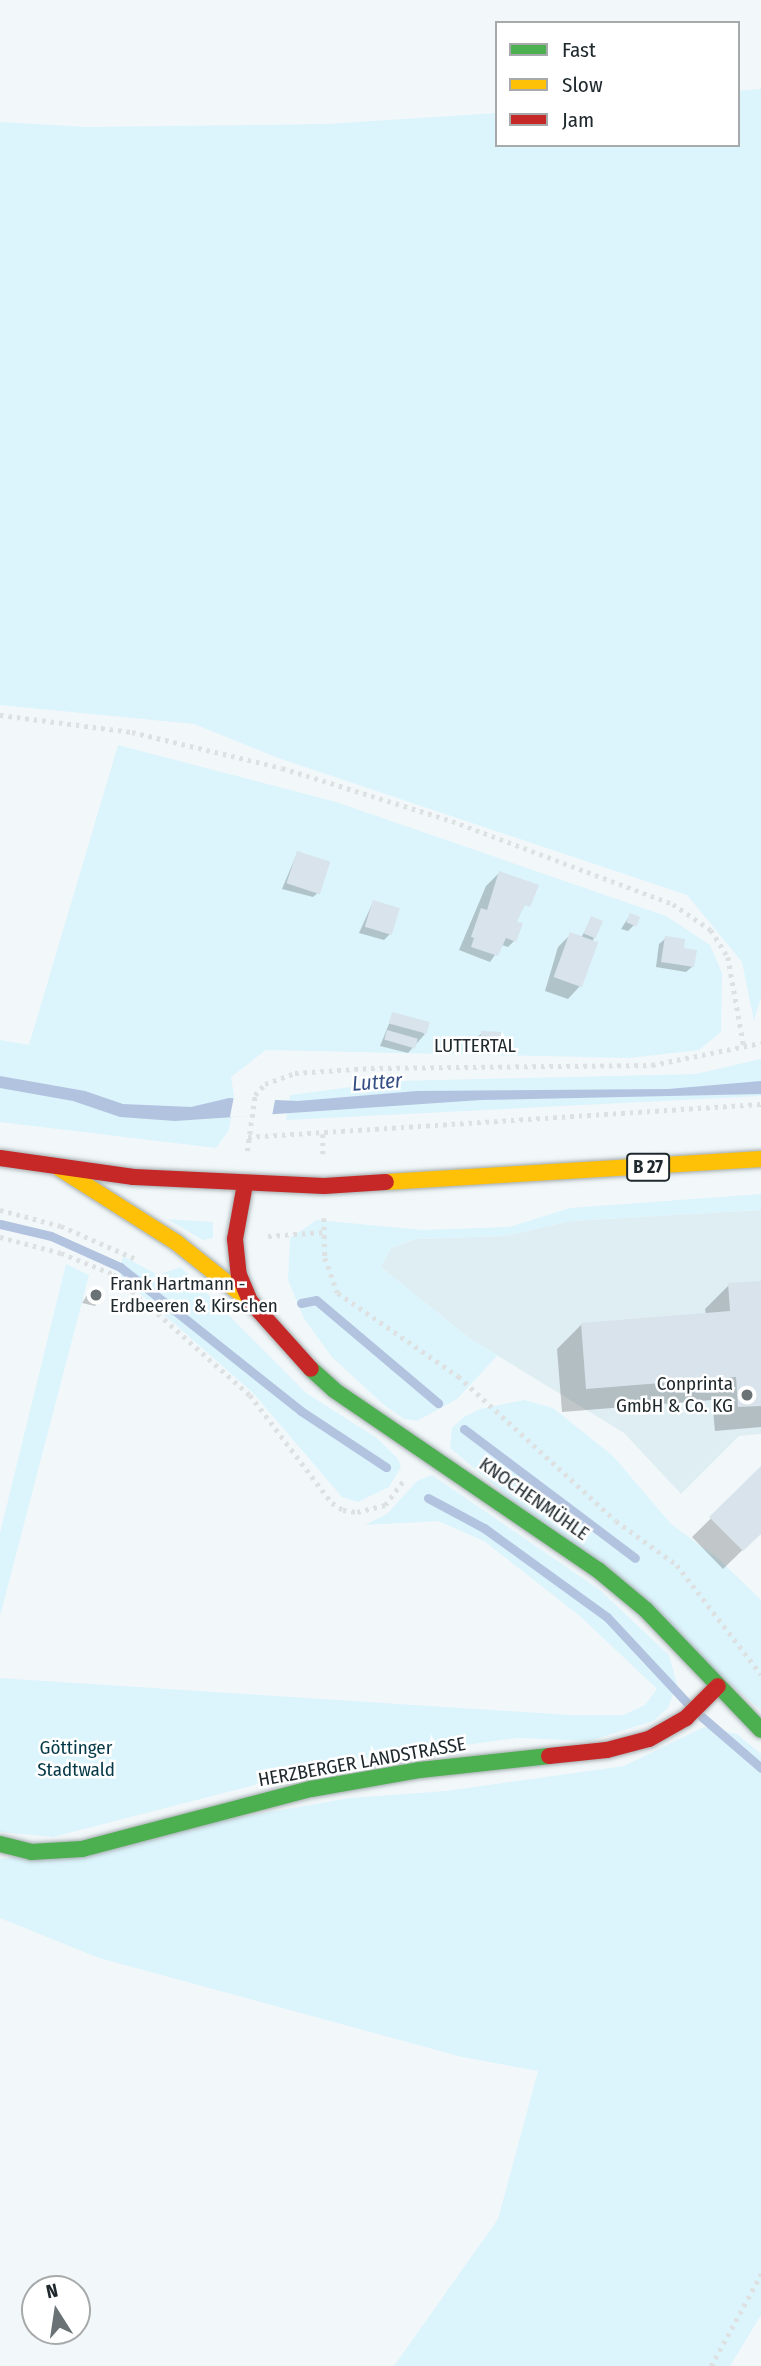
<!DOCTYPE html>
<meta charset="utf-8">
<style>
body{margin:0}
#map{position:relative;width:761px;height:2366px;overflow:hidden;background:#f2f8fa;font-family:"Fira Sans Condensed",sans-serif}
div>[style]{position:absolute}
.built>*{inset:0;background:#dfeef3}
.green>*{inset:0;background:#dcf4fc}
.water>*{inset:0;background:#b2c3e0}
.pier>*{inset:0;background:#f2f8fa}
.shadow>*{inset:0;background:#0003}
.stream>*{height:9px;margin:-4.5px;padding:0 4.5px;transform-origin:4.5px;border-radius:4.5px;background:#b2c3e0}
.building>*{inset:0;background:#d8e3eb;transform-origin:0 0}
.path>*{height:4.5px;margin-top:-2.25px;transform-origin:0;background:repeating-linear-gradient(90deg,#dee1e1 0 3.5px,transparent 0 8.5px)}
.roads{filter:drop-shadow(0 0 2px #a4acae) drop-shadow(0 0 2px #a4acae)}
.fast>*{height:16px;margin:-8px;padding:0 8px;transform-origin:8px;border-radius:8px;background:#4caf50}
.slow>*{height:16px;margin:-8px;padding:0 8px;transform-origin:8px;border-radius:8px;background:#ffc107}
.jam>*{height:16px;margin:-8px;padding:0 8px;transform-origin:8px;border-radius:8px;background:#c62828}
.dots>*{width:19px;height:19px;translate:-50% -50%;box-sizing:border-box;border:4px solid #fff;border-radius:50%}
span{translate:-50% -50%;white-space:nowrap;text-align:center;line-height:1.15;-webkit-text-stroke:5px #fff;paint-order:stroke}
.shield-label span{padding:2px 5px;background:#fff;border:2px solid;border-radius:5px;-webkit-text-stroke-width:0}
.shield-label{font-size:18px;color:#202a2e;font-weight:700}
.street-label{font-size:19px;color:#202a2e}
.poi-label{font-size:19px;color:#202a2e}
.left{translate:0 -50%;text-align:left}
.right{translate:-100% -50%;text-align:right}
.park-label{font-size:19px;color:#053948}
.water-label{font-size:21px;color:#344e83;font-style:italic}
.legend{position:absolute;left:495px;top:21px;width:245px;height:126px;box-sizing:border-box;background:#fff;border:2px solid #a6aaab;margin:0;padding:9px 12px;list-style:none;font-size:21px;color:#202a2e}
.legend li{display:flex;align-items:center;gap:14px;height:35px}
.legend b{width:35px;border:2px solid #a6aaab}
.north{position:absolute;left:21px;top:2275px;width:70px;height:70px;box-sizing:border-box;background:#fff;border:2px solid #a6aaab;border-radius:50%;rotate:348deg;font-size:19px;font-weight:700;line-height:28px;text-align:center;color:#202a2e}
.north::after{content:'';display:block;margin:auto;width:24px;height:32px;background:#6a7275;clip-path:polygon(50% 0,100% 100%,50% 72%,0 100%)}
</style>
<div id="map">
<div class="built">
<div style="clip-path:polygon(761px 1210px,761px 1434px,739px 1436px,681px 1494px,624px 1433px,469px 1338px,381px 1267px,391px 1248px,416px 1239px,505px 1236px,571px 1221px)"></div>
</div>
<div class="green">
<div style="clip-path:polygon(761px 89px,761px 997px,754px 1021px,742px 962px,687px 895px,281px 759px,194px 724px,0 705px,0 122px,86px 127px,327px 124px,497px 113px,497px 145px,738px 145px,738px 91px)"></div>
<div style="clip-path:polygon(118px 745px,336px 802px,666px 916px,710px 945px,722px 973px,721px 1032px,699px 1050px,629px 1058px,266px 1050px,231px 1077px,234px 1096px,229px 1130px,216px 1148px,0 1122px,0 1040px,29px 1045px)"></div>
<div style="clip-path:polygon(761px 1059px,761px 1096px,286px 1120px,290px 1095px,397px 1081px,696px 1074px)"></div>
<div style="clip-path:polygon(761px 1194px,761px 1210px,571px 1221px,505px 1236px,416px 1239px,391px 1248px,381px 1267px,469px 1338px,498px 1355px,457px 1399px,417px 1421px,404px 1419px,384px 1405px,332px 1357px,304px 1319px,288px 1280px,290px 1238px,317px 1220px,422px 1230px,509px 1227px,570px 1208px)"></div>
<div style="clip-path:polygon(167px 1219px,213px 1222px,213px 1238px,203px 1240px)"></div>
<div style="clip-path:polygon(123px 1256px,158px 1275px,181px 1267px,306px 1393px,377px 1438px,398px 1459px,401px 1467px,389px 1487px,358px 1502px,342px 1497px,253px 1393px,119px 1275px)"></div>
<div style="clip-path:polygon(66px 1264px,89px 1275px,0 1616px,0 1533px)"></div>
<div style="clip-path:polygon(524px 1400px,553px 1408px,613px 1456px,671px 1524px,720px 1560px,761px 1600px,761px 1710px,450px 1448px,452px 1428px,464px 1417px,480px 1409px)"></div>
<div style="clip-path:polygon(432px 1475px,600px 1590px,669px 1655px,677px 1684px,668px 1708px,653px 1721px,589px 1741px,518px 1738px,306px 1766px,251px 1786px,53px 1837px,0 1832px,0 1678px,569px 1715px,623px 1715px,645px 1705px,657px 1689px,581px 1617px,484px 1541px,438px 1521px,365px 1525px,387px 1514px,417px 1481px)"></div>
<div style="clip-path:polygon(704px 1727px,737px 1734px,761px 1754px,761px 2315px,730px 2366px,394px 2366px,498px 2219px,538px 2071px,462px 2057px,99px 1958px,0 1918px,0 1859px,350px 1798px,446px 1791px,624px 1766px)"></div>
</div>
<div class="water">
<div style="clip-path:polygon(0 1076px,85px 1091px,123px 1104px,191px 1107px,229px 1098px,298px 1101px,417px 1091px,668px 1089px,761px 1081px,761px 1094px,481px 1100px,175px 1121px,120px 1117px,73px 1101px,0 1088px)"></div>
</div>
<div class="pier">
<div style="clip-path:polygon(276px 1095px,272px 1116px,230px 1117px,234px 1096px)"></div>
</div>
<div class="shadow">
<div style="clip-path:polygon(297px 853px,320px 891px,313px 897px,282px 889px)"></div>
<div style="clip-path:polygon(499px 873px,536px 886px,517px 918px,514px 941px,508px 947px,502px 945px,490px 962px,459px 950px,486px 886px)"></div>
<div style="clip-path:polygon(373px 902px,390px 934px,384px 940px,359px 933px)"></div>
<div style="clip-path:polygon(630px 915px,634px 925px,628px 931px,621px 929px)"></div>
<div style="clip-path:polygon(592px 918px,594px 937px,580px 986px,568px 999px,545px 991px,558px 947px,571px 934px,581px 938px)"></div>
<div style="clip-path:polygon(666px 938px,693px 966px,686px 972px,656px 967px,659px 944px)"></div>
<div style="clip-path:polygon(393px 1014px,425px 1034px,408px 1053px,380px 1046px)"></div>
<div style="clip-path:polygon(482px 1033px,498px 1047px,492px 1053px,475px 1053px,475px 1039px)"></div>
<div style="clip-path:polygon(761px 1283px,761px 1427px,715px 1431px,712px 1400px,562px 1412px,557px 1349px,581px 1325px,706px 1315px,705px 1309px,729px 1285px)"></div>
<div style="clip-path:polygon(89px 1292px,101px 1300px,95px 1306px,82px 1303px)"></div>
<div style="clip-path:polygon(761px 1469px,761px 1532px,723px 1569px,692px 1537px)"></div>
</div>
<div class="stream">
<div style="left:0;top:1224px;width:52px;rotate:13.2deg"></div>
<div style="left:51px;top:1236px;width:76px;rotate:24.2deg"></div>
<div style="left:120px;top:1267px;width:231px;rotate:38.5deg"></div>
<div style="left:301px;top:1411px;width:102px;rotate:33.4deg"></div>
<div style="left:301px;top:1303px;width:15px;rotate:-11deg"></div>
<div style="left:316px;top:1300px;width:160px;rotate:40.2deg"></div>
<div style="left:464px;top:1429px;width:214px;rotate:37deg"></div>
<div style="left:428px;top:1498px;width:64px;rotate:28.2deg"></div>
<div style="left:484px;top:1528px;width:152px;rotate:35.9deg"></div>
<div style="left:607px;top:1617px;width:119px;rotate:47deg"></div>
<div style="left:702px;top:1717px;width:78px;rotate:40.8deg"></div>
</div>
<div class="building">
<div style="left:297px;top:851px;width:35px;height:34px;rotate:18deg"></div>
<div style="clip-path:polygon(499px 871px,539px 885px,530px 907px,525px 905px,520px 915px,517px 922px,523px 923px,516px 942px,506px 938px,498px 956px,471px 947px,474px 938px,471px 937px,481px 908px,487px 910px)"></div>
<div style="left:373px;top:900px;width:28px;height:28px;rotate:17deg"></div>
<div style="left:630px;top:913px;width:11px;height:10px;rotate:22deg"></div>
<div style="left:591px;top:916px;width:13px;height:19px;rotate:23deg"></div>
<div style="left:570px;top:932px;width:30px;height:48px;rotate:20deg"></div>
<div style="clip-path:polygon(665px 936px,685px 939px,684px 948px,697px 950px,694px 967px,661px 962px)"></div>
<div style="left:392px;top:1012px;width:39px;height:12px;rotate:15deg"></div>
<div style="left:387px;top:1030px;width:32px;height:10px;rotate:16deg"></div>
<div style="left:481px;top:1031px;width:20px;height:16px;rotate:3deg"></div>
<div style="clip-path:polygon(761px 1281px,761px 1406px,738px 1407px,736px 1377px,586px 1389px,581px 1323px,730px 1311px,728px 1283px)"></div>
<div style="left:89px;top:1290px;width:16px;height:7px;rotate:15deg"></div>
<div style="clip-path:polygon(761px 1466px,761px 1534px,743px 1551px,709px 1517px)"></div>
</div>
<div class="path">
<div style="left:0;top:715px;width:133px;rotate:7.3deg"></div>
<div style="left:132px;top:732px;width:154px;rotate:13.5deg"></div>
<div style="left:282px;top:768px;width:178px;rotate:17.3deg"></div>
<div style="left:452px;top:821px;width:236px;rotate:20.6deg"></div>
<div style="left:673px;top:904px;width:46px;rotate:34.4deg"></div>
<div style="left:711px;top:930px;width:32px;rotate:58deg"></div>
<div style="left:728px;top:957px;width:91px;rotate:79.9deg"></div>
<div style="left:323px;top:1134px;width:20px;rotate:90deg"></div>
<div style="left:248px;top:1137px;width:514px;rotate:-3.68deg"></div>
<div style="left:247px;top:1151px;width:57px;rotate:-81.9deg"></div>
<div style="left:255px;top:1095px;width:15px;rotate:-48deg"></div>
<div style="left:265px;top:1084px;width:32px;rotate:-20deg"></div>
<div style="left:295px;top:1073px;width:76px;rotate:-3.8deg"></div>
<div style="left:371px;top:1068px;width:281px;rotate:-0.6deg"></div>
<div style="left:652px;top:1065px;width:111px;rotate:-11.4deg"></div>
<div style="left:0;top:1210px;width:63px;rotate:14.7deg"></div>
<div style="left:61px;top:1226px;width:80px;rotate:23.7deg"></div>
<div style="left:324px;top:1218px;width:40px;rotate:88.6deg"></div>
<div style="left:325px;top:1258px;width:37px;rotate:70deg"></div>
<div style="left:338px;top:1293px;width:146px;rotate:34.7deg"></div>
<div style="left:458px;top:1376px;width:214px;rotate:42.5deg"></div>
<div style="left:616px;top:1521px;width:75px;rotate:35.8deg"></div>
<div style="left:677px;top:1565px;width:138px;rotate:52.4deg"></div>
<div style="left:268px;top:1236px;width:56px;rotate:-4.1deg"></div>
<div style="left:0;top:1237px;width:63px;rotate:14.7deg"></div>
<div style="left:61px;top:1253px;width:56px;rotate:22deg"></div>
<div style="left:113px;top:1274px;width:183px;rotate:41.5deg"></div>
<div style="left:250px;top:1395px;width:136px;rotate:52.8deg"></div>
<div style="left:332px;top:1503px;width:13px;rotate:32deg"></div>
<div style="left:343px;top:1510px;width:14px;rotate:8deg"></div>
<div style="left:357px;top:1512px;width:29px;rotate:-14deg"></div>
<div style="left:385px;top:1505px;width:34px;rotate:-53deg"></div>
<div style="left:711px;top:2366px;width:105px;rotate:-61.5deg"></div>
</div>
<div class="roads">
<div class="fast">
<div style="left:311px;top:1369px;width:31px;rotate:42deg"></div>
<div style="left:334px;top:1390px;width:320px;rotate:34.3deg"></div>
<div style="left:598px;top:1570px;width:62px;rotate:39.8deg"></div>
<div style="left:646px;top:1610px;width:166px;rotate:46.2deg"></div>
<div style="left:0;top:1844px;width:32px;rotate:14deg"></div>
<div style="left:31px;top:1852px;width:51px;rotate:-3.4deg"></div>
<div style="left:82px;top:1849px;width:237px;rotate:-14.7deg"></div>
<div style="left:311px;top:1789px;width:111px;rotate:-9.9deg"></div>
<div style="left:420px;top:1770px;width:130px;rotate:-6.2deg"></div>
</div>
<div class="slow">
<div style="left:59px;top:1168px;width:140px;rotate:32.4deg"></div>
<div style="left:177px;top:1243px;width:93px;rotate:38.5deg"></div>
<div style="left:386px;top:1182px;width:376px;rotate:-3.5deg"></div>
</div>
<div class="jam">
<div style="left:0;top:1158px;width:135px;rotate:8.1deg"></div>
<div style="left:134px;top:1177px;width:190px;rotate:2.7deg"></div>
<div style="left:324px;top:1186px;width:62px;rotate:-3.7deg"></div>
<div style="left:245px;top:1184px;width:56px;rotate:100.3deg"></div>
<div style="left:235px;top:1239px;width:36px;rotate:84deg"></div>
<div style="left:239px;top:1275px;width:28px;rotate:67deg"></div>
<div style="left:250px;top:1301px;width:91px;rotate:48.1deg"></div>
<div style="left:549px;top:1756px;width:58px;rotate:-5.9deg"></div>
<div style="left:607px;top:1750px;width:43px;rotate:-14.7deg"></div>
<div style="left:649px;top:1739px;width:43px;rotate:-29.6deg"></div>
<div style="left:686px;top:1718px;width:45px;rotate:-45deg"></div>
</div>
</div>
<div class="dots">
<div style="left:96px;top:1295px;background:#6a7275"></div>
<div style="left:747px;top:1395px;background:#6a7275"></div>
</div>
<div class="shield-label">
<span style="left:648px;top:1167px">B 27</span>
</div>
<div class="street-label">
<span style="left:475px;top:1046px">LUTTERTAL</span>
<span style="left:534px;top:1499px;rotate:35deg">KNOCHENMÜHLE</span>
<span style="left:362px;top:1762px;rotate:-10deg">HERZBERGER LANDSTRASSE</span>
</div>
<div class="poi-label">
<span class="left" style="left:110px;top:1295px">Frank Hartmann -<br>Erdbeeren &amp; Kirschen</span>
<span class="right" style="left:733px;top:1395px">Conprinta<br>GmbH &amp; Co. KG</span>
</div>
<div class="park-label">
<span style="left:76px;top:1759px">Göttinger<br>Stadtwald</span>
</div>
<div class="water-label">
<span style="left:377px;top:1082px;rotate:-4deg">Lutter</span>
</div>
<ul class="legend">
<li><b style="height:9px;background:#4caf50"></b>Fast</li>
<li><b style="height:9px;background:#ffc107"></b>Slow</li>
<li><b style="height:9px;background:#c62828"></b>Jam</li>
</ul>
<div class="north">N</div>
</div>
